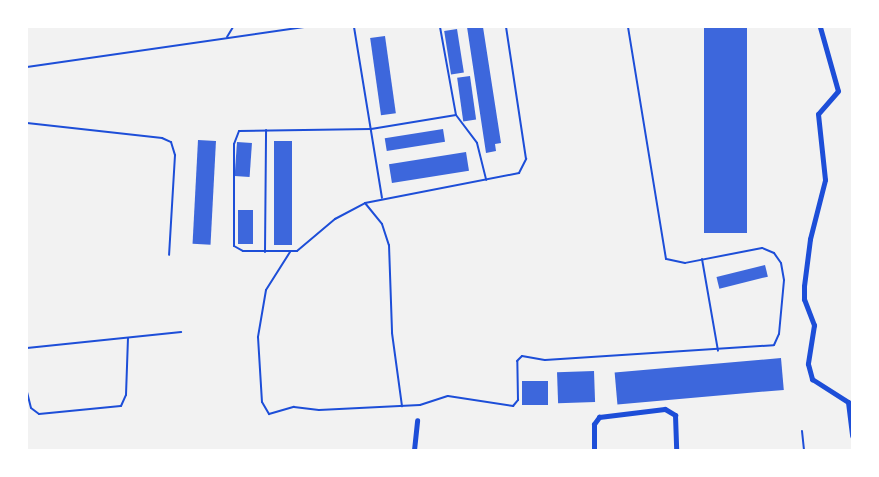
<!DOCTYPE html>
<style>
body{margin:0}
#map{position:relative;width:879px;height:477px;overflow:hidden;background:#f2f2f2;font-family:Manrope,sans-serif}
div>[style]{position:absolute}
.building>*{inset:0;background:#3d67dc;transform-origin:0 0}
.service>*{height:2px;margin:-1px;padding:0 1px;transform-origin:1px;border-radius:1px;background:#1d4ed8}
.minor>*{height:5px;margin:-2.5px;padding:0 2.5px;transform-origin:2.5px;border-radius:2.5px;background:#1d4ed8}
span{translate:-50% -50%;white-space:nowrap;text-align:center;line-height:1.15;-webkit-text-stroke:6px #fff;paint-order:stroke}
.frame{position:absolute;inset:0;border:28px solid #fff;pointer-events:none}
</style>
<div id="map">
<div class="building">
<div style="clip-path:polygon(467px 27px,483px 27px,501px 143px,495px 144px,496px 151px,486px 153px)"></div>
<div style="left:704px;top:27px;width:43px;height:206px"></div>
<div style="left:457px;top:29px;width:44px;height:13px;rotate:81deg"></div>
<div style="left:385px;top:36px;width:78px;height:15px;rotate:82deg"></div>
<div style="left:470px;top:76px;width:44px;height:13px;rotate:82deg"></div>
<div style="left:443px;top:129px;width:13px;height:59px;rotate:81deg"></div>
<div style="left:198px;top:140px;width:18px;height:104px;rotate:3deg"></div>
<div style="left:274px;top:141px;width:18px;height:104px"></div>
<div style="left:237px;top:142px;width:15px;height:34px;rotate:4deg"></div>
<div style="left:466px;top:152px;width:19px;height:78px;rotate:81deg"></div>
<div style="left:238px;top:210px;width:15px;height:34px"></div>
<div style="left:765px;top:265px;width:12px;height:50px;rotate:76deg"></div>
<div style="left:781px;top:358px;width:32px;height:167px;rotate:85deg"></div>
<div style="left:594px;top:371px;width:31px;height:37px;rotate:88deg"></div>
<div style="left:522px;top:381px;width:26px;height:24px"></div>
</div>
<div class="service">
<div style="left:354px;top:27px;width:173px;rotate:80.7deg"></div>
<div style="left:440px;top:27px;width:89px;rotate:79.7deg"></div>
<div style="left:456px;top:115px;width:35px;rotate:53deg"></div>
<div style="left:477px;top:143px;width:38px;rotate:76deg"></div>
<div style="left:227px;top:37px;width:12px;rotate:-59deg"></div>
<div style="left:27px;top:67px;width:280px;rotate:-8.2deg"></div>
<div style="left:456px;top:115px;width:86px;rotate:170.6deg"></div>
<div style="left:371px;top:129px;width:132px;rotate:179.1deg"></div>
<div style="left:239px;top:131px;width:14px;rotate:111deg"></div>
<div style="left:234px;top:144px;width:102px;rotate:90deg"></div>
<div style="left:234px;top:246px;width:10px;rotate:29deg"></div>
<div style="left:243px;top:251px;width:54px"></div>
<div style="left:297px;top:251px;width:50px;rotate:-40.1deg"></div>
<div style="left:335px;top:219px;width:34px;rotate:-28deg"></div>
<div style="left:365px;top:203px;width:157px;rotate:-11deg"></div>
<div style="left:519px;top:173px;width:16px;rotate:-63deg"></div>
<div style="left:526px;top:159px;width:134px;rotate:-98.6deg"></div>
<div style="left:27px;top:123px;width:136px;rotate:6.3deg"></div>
<div style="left:162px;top:138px;width:10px;rotate:24deg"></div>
<div style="left:171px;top:142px;width:14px;rotate:73deg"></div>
<div style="left:175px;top:155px;width:100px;rotate:93.4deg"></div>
<div style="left:365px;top:203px;width:27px;rotate:51deg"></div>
<div style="left:382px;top:224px;width:22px;rotate:72deg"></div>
<div style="left:389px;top:245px;width:88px;rotate:88deg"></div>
<div style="left:392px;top:333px;width:74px;rotate:82.2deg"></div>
<div style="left:265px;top:252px;width:122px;rotate:-89.5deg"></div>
<div style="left:290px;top:252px;width:45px;rotate:122.3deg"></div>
<div style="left:266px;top:290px;width:48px;rotate:99.7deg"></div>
<div style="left:258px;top:337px;width:65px;rotate:86.5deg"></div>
<div style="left:262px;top:402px;width:14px;rotate:60deg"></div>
<div style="left:269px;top:414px;width:26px;rotate:-16deg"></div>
<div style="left:294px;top:407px;width:25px;rotate:7deg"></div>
<div style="left:319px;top:410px;width:101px;rotate:-2.8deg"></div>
<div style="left:420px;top:405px;width:29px;rotate:-18deg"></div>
<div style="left:448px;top:396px;width:66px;rotate:8.7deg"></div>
<div style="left:513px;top:406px;width:8px;rotate:-50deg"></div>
<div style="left:518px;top:400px;width:39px;rotate:-91deg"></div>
<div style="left:517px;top:361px;width:7px;rotate:-45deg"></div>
<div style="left:522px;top:356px;width:23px;rotate:10deg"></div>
<div style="left:545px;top:360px;width:229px;rotate:-3.7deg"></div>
<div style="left:774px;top:345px;width:12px;rotate:-66deg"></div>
<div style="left:779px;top:334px;width:54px;rotate:-84.7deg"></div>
<div style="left:784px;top:280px;width:17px;rotate:-100deg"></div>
<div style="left:781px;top:263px;width:12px;rotate:-125deg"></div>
<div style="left:774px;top:253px;width:13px;rotate:-157deg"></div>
<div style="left:762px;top:248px;width:78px;rotate:169deg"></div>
<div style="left:685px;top:263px;width:19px;rotate:-168deg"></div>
<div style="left:666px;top:259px;width:235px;rotate:-99.3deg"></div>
<div style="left:702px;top:259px;width:93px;rotate:80.1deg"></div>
<div style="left:27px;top:348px;width:155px;rotate:-5.9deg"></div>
<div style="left:27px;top:392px;width:16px;rotate:76deg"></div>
<div style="left:31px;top:408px;width:10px;rotate:37deg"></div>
<div style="left:39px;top:414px;width:82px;rotate:-5.6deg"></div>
<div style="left:121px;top:406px;width:12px;rotate:-66deg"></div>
<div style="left:126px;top:395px;width:57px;rotate:-88deg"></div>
<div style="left:802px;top:431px;width:19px;rotate:84deg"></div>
</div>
<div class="minor">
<div style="left:820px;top:27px;width:66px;rotate:74.3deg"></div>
<div style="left:838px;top:91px;width:30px;rotate:131deg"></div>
<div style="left:818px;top:114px;width:66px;rotate:83.9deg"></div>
<div style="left:825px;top:180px;width:61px;rotate:104.3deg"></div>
<div style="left:810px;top:239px;width:47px;rotate:97.3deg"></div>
<div style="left:804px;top:286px;width:13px;rotate:90deg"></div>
<div style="left:804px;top:299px;width:28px;rotate:69deg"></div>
<div style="left:814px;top:325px;width:39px;rotate:99deg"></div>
<div style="left:808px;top:364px;width:16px;rotate:75deg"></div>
<div style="left:812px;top:379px;width:43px;rotate:32.6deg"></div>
<div style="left:848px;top:402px;width:34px;rotate:83deg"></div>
<div style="left:414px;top:450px;width:30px;rotate:-84deg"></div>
<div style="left:594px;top:450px;width:26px;rotate:-90deg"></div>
<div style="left:594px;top:424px;width:9px;rotate:-54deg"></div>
<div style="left:599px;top:417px;width:66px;rotate:-6.9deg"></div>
<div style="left:665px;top:409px;width:12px;rotate:31deg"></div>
<div style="left:675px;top:415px;width:35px;rotate:88deg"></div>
</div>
<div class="frame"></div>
</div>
